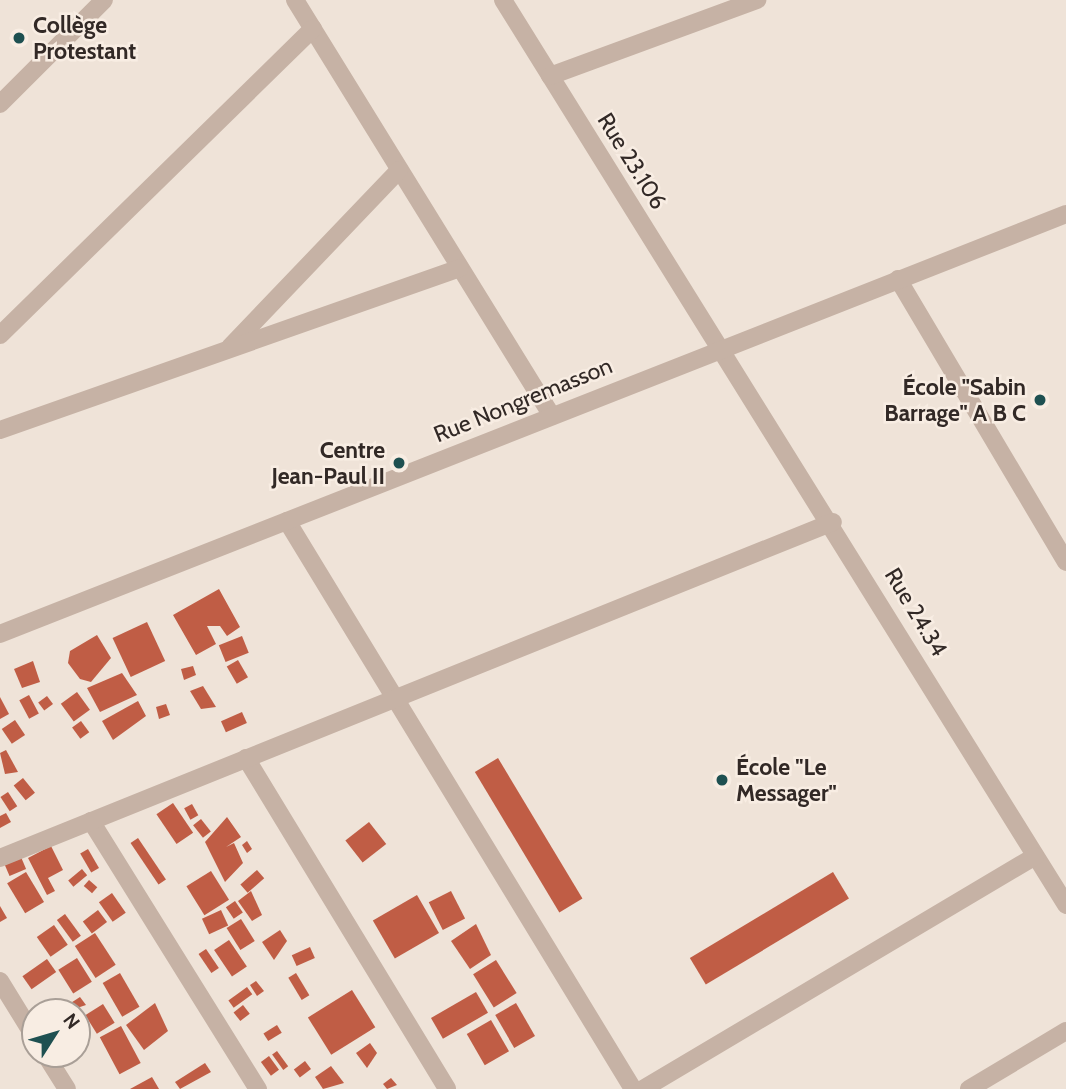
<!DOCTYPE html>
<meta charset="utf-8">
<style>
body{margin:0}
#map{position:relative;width:1066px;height:1089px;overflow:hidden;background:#efe3d8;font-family:Cabin,sans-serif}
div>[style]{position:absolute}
.building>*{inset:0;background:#c05d45;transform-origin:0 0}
.minor>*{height:18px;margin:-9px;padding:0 9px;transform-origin:9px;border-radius:9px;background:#c6b2a5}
.dots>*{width:19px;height:19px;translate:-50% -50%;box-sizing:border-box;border:4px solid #f8ede3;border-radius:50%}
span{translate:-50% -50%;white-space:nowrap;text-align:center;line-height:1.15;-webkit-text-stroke:5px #f8ede3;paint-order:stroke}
.poi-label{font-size:23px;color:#322926;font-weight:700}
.left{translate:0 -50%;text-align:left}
.right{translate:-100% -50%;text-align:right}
.street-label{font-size:23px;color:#322926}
.north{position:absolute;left:21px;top:998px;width:70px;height:70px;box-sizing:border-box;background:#f8ede3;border:2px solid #a99f97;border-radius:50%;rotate:53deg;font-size:19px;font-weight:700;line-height:28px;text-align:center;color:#322926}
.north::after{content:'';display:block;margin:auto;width:24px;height:32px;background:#1e5051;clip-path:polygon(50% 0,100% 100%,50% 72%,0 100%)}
</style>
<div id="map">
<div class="building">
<div style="clip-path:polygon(219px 589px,240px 627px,227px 636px,220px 626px,207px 626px,216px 644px,196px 655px,173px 615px)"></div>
<div style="left:147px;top:622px;width:43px;height:38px;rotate:65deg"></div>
<div style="clip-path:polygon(97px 635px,111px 658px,91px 682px,80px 679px,68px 663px,70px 651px)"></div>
<div style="left:242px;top:636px;width:18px;height:25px;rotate:68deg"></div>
<div style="left:238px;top:660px;width:20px;height:13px;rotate:60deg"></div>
<div style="clip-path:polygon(33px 661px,40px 682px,22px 688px,14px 669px)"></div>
<div style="clip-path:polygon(193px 666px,196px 675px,184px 680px,181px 669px)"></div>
<div style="clip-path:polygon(122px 673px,137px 695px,100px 712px,87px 688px)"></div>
<div style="clip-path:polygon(203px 686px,216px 707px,201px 709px,190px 691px)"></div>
<div style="left:77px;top:692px;width:22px;height:20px;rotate:54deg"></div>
<div style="left:29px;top:695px;width:21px;height:11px;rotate:62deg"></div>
<div style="left:47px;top:696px;width:10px;height:11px;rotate:53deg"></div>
<div style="clip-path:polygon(0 697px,9px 714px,0 719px)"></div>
<div style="clip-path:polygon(138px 701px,146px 716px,113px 740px,102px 721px)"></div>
<div style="clip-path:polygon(166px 704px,170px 715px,159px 719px,156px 707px)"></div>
<div style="left:242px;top:712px;width:12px;height:23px;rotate:66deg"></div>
<div style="left:15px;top:720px;width:18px;height:16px;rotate:56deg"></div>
<div style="left:81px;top:721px;width:14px;height:11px;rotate:54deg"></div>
<div style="clip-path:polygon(6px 750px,18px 772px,5px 774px,0 753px)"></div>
<div style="left:498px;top:758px;width:164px;height:27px;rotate:59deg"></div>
<div style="left:23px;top:778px;width:19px;height:12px;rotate:51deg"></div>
<div style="left:8px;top:792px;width:17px;height:9px;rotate:57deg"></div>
<div style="left:173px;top:803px;width:36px;height:20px;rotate:56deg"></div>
<div style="left:192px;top:804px;width:13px;height:9px;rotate:61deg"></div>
<div style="clip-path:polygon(6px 813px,11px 822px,0 828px,0 816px)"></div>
<div style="clip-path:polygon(227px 817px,241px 837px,226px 847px,234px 843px,243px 863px,225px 882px,205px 842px)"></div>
<div style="left:201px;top:819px;width:16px;height:10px;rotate:52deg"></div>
<div style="left:369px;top:822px;width:28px;height:30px;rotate:52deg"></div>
<div style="left:138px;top:838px;width:50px;height:9px;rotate:56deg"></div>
<div style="clip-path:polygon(247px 841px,252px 849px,247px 853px,242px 845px)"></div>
<div style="clip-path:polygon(51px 846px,63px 870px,48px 878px,55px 891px,47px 895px,28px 858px)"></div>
<div style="left:88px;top:849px;width:22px;height:9px;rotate:60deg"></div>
<div style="left:21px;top:857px;width:13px;height:18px;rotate:67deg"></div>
<div style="left:82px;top:869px;width:8px;height:18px;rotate:50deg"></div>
<div style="left:257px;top:870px;width:11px;height:22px;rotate:49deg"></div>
<div style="left:211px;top:871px;width:34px;height:29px;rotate:58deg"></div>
<div style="left:26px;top:872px;width:35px;height:22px;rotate:59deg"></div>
<div style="left:833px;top:872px;width:31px;height:167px;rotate:59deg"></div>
<div style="left:89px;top:880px;width:11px;height:8px;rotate:41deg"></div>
<div style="clip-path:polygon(251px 891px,262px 915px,252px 921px,238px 901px)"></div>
<div style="left:451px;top:891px;width:31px;height:25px;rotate:63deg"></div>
<div style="left:112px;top:893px;width:24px;height:16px;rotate:55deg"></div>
<div style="left:417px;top:895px;width:44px;height:51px;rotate:60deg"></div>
<div style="left:235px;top:901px;width:14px;height:11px;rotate:56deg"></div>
<div style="clip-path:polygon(0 906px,7px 918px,0 922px)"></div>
<div style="left:98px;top:910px;width:15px;height:19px;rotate:53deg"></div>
<div style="left:221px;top:910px;width:17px;height:21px;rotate:65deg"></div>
<div style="left:65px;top:914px;width:27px;height:10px;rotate:54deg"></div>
<div style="left:241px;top:919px;width:26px;height:17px;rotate:58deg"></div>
<div style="clip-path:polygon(476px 924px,491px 955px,470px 969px,451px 941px)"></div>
<div style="left:54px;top:925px;width:24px;height:21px;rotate:55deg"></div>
<div style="clip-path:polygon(280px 930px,287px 941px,274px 960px,262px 942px)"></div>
<div style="left:95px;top:933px;width:38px;height:24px;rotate:57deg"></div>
<div style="left:229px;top:940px;width:32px;height:18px;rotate:56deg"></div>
<div style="left:310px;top:947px;width:12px;height:20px;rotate:66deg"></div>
<div style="left:206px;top:949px;width:23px;height:9px;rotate:56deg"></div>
<div style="left:77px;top:958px;width:28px;height:22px;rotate:58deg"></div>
<div style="left:47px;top:959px;width:16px;height:30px;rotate:55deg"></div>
<div style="left:496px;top:960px;width:39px;height:27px;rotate:58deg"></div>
<div style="left:120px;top:973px;width:39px;height:20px;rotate:60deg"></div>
<div style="left:296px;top:973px;width:26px;height:9px;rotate:59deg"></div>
<div style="clip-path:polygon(256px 981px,264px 991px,257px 996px,250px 985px)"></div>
<div style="left:247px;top:987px;width:9px;height:23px;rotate:54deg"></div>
<div style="left:352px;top:990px;width:44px;height:52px;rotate:58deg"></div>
<div style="left:476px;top:992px;width:24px;height:52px;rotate:60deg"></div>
<div style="clip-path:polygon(80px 997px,86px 1005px,65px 1012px,63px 1008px)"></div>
<div style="clip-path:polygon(155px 1003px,168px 1031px,144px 1050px,126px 1025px)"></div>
<div style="left:516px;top:1003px;width:38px;height:24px;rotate:60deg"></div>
<div style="left:103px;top:1004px;width:22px;height:21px;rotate:58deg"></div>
<div style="left:243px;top:1005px;width:11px;height:12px;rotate:52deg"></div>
<div style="left:491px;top:1020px;width:36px;height:28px;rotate:60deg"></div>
<div style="left:277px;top:1025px;width:9px;height:16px;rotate:58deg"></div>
<div style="left:121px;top:1026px;width:42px;height:24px;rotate:62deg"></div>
<div style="clip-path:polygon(370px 1043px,377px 1053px,367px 1068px,356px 1053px)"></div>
<div style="left:277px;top:1051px;width:19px;height:6px;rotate:54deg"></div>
<div style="left:269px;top:1056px;width:17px;height:10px;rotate:54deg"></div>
<div style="left:305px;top:1061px;width:10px;height:14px;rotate:53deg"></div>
<div style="clip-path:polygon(205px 1063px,211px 1072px,180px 1089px,175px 1082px)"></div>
<div style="clip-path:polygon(331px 1066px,344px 1083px,323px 1089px,315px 1077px)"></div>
<div style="clip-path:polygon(152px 1077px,159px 1089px,130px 1089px)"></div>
<div style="clip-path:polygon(391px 1078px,397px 1085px,387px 1089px,383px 1084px)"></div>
</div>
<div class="minor">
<div style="left:295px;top:0;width:485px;rotate:58.3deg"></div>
<div style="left:503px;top:0;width:1066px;rotate:58.11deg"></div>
<div style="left:550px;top:76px;width:221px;rotate:-20.2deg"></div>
<div style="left:0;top:104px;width:147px;rotate:-45deg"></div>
<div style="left:898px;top:279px;width:329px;rotate:59.3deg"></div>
<div style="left:0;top:335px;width:438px;rotate:-44.4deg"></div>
<div style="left:230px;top:347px;width:245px;rotate:-46.3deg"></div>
<div style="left:0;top:430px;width:487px;rotate:-19.4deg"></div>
<div style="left:287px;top:521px;width:665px;rotate:58.65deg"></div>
<div style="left:0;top:634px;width:1146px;rotate:-21.5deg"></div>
<div style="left:246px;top:758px;width:387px;rotate:58.7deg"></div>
<div style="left:91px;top:821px;width:316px;rotate:58.1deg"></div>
<div style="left:0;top:858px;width:898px;rotate:-21.97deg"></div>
<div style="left:0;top:981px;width:67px;rotate:58.4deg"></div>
<div style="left:45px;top:1054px;width:41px;rotate:57.8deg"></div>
<div style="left:643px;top:1089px;width:456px;rotate:-30.7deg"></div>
<div style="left:969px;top:1089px;width:113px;rotate:-30.9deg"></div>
</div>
<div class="dots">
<div style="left:19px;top:38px;background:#1e5051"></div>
<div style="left:1040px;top:400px;background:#1e5051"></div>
<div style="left:399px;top:463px;background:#1e5051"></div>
<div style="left:722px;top:780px;background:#1e5051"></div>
</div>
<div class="poi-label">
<span class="left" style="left:33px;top:38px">Collège<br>Protestant</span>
<span class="right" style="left:1026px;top:400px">École "Sabin<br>Barrage" A B C</span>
<span class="right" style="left:385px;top:463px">Centre<br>Jean-Paul II</span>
<span class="left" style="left:736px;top:780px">École "Le<br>Messager"</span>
</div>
<div class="street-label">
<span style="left:632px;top:161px;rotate:58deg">Rue 23.106</span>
<span style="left:523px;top:400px;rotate:-22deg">Rue Nongremasson</span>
<span style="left:916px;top:612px;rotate:59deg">Rue 24.34</span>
</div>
<div class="north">N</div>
</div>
